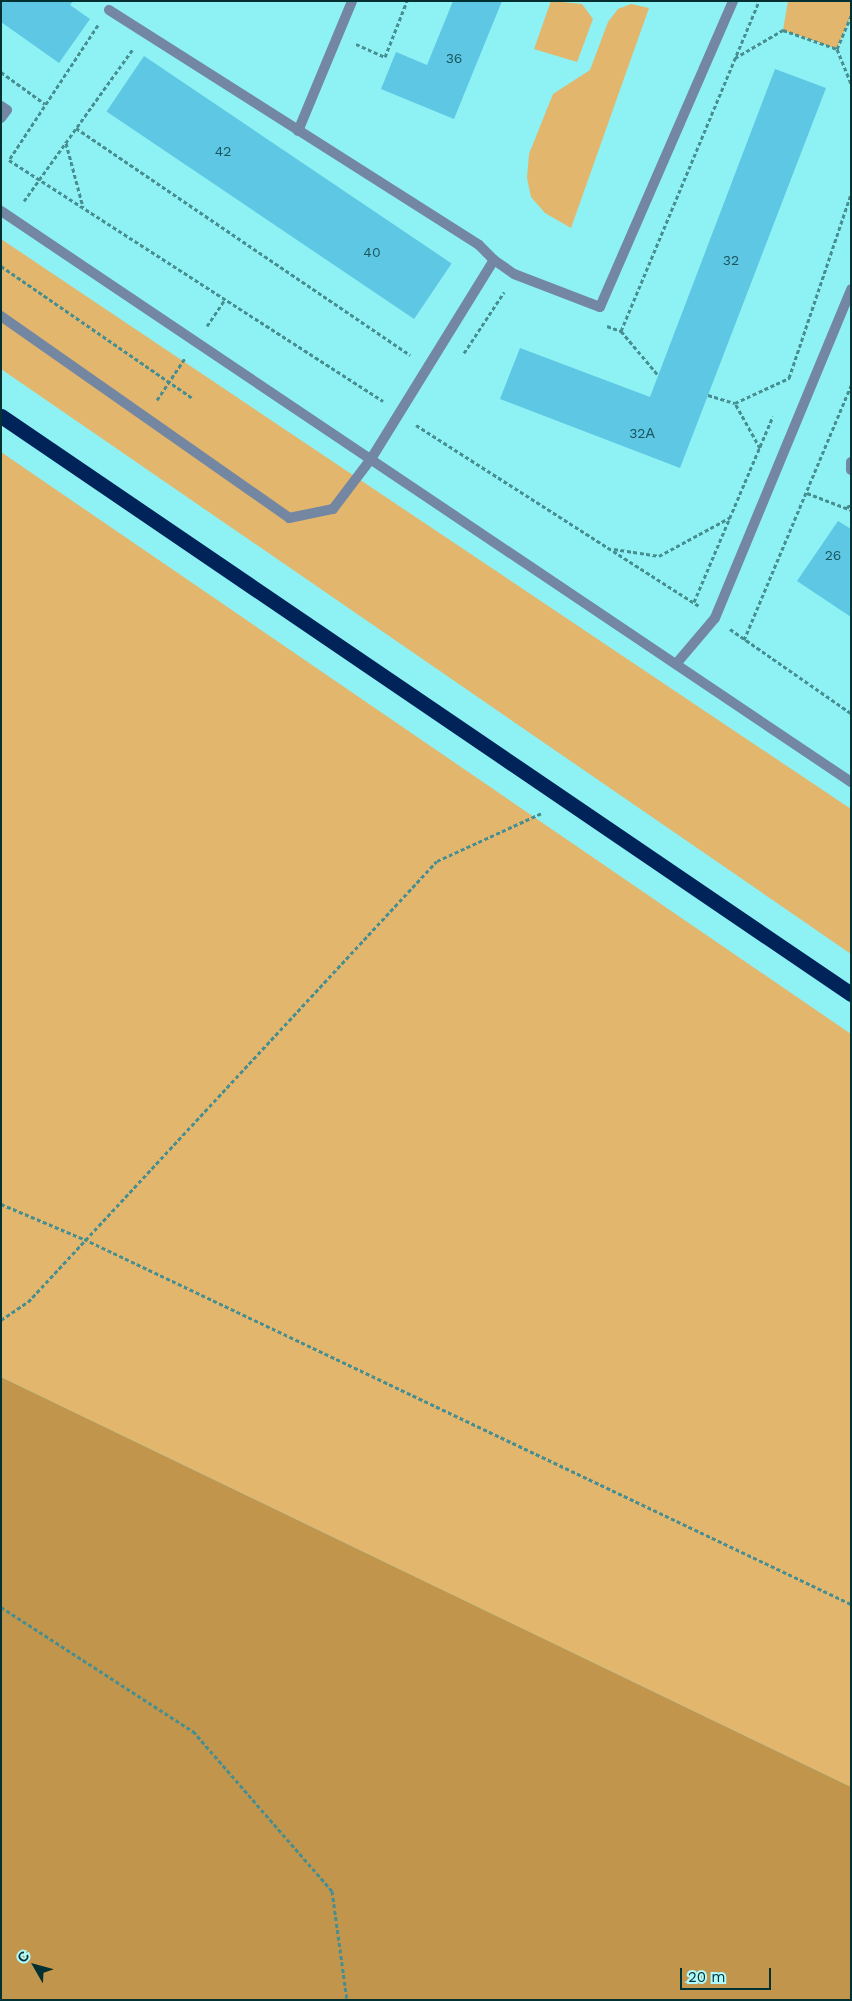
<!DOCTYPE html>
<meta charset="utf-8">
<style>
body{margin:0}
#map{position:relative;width:852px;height:2001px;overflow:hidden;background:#8ef1f4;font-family:"Work Sans",sans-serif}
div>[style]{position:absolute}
.green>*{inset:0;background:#e3b66e}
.forest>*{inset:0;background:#c1954c}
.building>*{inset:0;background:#5dc7e4;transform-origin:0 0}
.path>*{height:3px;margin-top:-1.5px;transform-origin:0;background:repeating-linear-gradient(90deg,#468e90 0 4px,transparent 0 6.5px)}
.lane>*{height:10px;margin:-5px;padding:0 5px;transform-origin:5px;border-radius:5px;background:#7487a2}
.highway>*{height:15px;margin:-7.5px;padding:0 7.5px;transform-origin:7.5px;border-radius:7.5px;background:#002359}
span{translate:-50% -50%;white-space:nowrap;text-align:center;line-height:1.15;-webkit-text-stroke:4px #affbfd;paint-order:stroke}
.number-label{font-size:14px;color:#1a565e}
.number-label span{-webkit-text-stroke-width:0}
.frame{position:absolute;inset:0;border:2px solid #033132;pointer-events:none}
.north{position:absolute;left:10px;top:1941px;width:50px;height:50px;-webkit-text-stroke:4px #affbfd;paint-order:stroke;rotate:308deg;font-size:14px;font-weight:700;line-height:20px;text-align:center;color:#033132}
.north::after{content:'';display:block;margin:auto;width:18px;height:22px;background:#033132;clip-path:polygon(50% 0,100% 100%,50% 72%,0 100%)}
.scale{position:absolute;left:680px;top:1968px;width:91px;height:22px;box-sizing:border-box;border:2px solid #033132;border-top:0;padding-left:6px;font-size:15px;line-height:18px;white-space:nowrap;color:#033132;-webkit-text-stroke:4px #affbfd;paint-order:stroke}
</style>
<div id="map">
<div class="green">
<div style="clip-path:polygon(551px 1px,582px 4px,593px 19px,577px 62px,534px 49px)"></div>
<div style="clip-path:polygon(788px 1px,851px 1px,851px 16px,837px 49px,783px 30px)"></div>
<div style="clip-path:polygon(631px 4px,649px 8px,571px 228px,545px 213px,531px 197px,527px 178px,529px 154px,553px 94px,590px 70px,608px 22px,618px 9px)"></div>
<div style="clip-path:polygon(1px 239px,851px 809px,851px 954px,1px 369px)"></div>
<div style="clip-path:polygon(1px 452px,851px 1034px,851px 1787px,1px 1377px)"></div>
</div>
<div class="forest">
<div style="clip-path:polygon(1px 1377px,851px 1787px,851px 2000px,1px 2000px)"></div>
</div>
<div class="building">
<div style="clip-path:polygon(1px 1px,73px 1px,70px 5px,90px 19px,59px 63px,1px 22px)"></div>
<div style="clip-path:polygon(453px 1px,502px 1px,454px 119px,381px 89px,396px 52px,427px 65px)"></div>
<div style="left:144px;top:56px;width:371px;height:67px;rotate:34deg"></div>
<div style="clip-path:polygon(775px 69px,826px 88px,680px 468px,500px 399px,520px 348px,650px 397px)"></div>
<div style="clip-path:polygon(838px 521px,851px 529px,851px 617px,797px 581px)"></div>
</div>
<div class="path">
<div style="left:98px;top:25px;width:162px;rotate:123.4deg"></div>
<div style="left:9px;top:160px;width:445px;rotate:32.8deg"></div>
<div style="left:356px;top:44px;width:32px;rotate:24deg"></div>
<div style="left:385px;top:57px;width:60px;rotate:-68.6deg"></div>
<div style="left:837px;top:49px;width:36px;rotate:-67deg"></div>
<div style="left:735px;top:58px;width:56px;rotate:-30.3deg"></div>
<div style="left:783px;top:30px;width:57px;rotate:19.4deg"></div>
<div style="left:837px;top:49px;width:37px;rotate:68deg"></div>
<div style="left:1px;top:72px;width:54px;rotate:36deg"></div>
<div style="left:76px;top:128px;width:404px;rotate:34.2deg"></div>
<div style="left:66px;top:143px;width:66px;rotate:75.1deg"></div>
<div style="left:24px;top:201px;width:186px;rotate:-54.4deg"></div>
<div style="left:1px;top:266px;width:232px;rotate:34.6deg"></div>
<div style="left:207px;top:326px;width:32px;rotate:-56deg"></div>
<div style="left:607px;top:326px;width:15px;rotate:20deg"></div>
<div style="left:621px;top:331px;width:57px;rotate:49.9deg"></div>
<div style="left:621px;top:331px;width:358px;rotate:-67.3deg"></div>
<div style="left:464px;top:353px;width:73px;rotate:-56.7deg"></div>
<div style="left:789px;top:378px;width:194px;rotate:-71.4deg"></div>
<div style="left:708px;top:395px;width:28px;rotate:17deg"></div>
<div style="left:157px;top:400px;width:50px;rotate:-56.3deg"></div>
<div style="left:416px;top:425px;width:336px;rotate:32.6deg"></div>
<div style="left:760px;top:448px;width:51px;rotate:-119.1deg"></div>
<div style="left:735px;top:403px;width:60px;rotate:-24.8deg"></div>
<div style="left:807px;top:493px;width:47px;rotate:21.1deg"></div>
<div style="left:847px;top:508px;width:6px;rotate:-51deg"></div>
<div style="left:614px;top:549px;width:46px;rotate:8.8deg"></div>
<div style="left:659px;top:556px;width:80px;rotate:-28.5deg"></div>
<div style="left:694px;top:602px;width:202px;rotate:-67deg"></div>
<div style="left:730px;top:629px;width:147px;rotate:34.8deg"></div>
<div style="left:744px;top:640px;width:276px;rotate:-67.2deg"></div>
<div style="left:1px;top:1204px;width:90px;rotate:22.9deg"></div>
<div style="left:84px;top:1239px;width:849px;rotate:25.45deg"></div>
<div style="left:1px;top:1320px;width:32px;rotate:-34deg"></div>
<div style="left:28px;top:1302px;width:601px;rotate:-47.16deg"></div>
<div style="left:437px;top:861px;width:115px;rotate:-24.6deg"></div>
<div style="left:1px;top:1607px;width:229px;rotate:32.9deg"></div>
<div style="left:193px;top:1731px;width:212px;rotate:49deg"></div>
<div style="left:332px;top:1891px;width:110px;rotate:82.2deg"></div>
</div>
<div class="lane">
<div style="left:109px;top:10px;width:438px;rotate:32.4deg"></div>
<div style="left:479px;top:245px;width:21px;rotate:45deg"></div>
<div style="left:1px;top:106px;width:7px;rotate:34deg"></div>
<div style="left:7px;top:110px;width:10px;rotate:127deg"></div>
<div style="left:298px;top:131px;width:141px;rotate:-67.4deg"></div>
<div style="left:1px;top:211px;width:1024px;rotate:33.89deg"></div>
<div style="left:1px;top:316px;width:352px;rotate:35deg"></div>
<div style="left:289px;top:518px;width:45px;rotate:-11.6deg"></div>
<div style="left:333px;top:509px;width:63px;rotate:-52.8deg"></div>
<div style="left:371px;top:459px;width:234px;rotate:-58.3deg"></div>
<div style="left:494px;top:260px;width:24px;rotate:35deg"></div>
<div style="left:514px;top:274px;width:92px;rotate:21deg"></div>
<div style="left:600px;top:307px;width:334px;rotate:-66.5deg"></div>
<div style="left:851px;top:462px;width:8px;rotate:90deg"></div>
<div style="left:676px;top:664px;width:60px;rotate:-49.7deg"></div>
<div style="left:715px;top:618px;width:356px;rotate:-67.5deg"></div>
</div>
<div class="highway">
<div style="left:1px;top:416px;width:1028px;rotate:34.22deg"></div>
</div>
<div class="number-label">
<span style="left:454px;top:58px">36</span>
<span style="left:223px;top:151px">42</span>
<span style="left:372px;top:252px">40</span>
<span style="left:731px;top:260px">32</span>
<span style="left:642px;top:433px">32А</span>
<span style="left:833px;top:555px">26</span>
</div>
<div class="frame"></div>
<div class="north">С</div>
<div class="scale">20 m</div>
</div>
